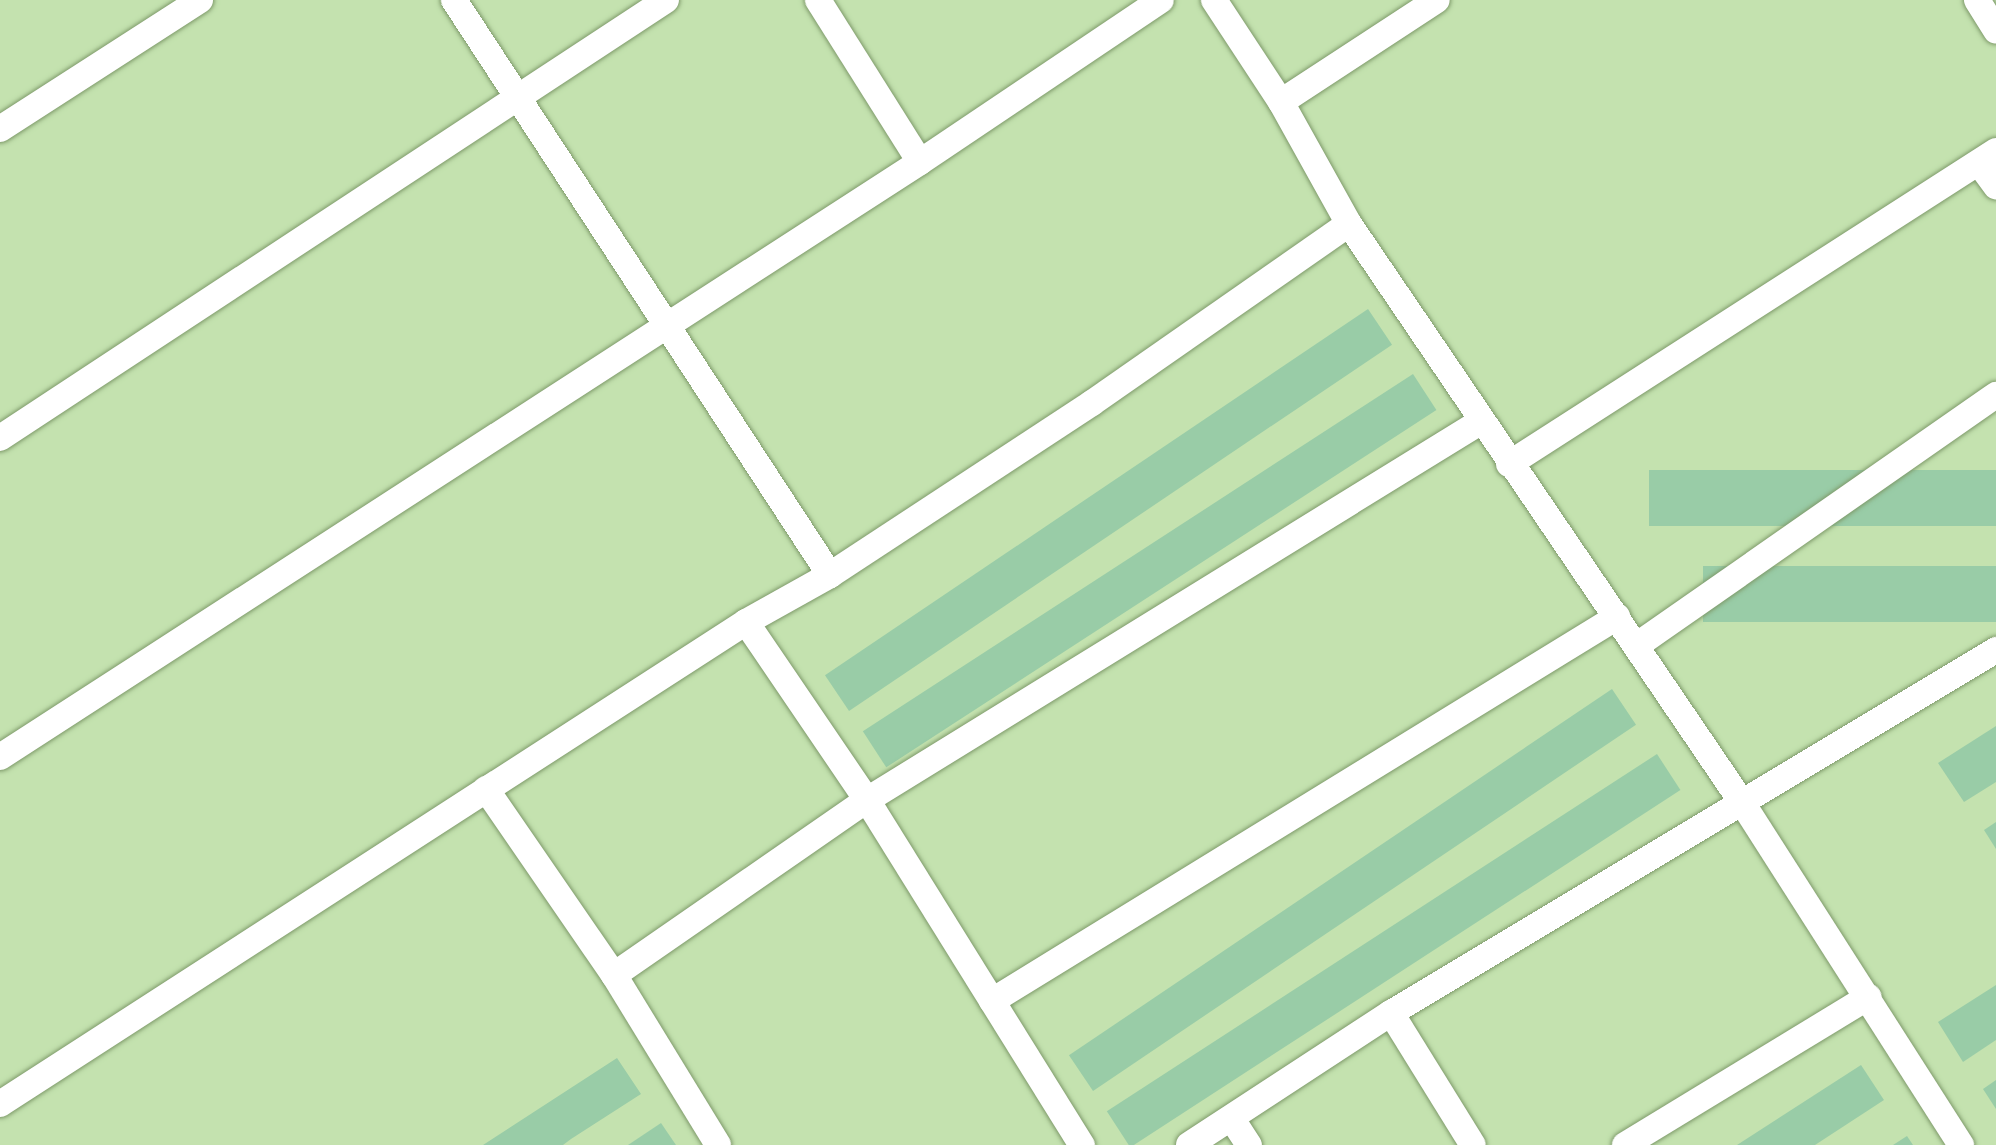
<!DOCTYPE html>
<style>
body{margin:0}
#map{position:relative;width:1996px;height:1145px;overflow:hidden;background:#c4e2af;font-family:"Source Sans 3",sans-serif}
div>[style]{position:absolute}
.building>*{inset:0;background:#99cca7;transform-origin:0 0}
.roads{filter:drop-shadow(0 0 2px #7e9a6a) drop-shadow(0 0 2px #7e9a6a)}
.street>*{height:26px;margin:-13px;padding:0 13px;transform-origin:13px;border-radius:13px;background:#fff}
span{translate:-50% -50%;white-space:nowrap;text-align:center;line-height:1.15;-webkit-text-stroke:6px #c4e2af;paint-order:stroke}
</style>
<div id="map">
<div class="building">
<div style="left:1368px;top:309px;width:43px;height:655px;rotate:56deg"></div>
<div style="left:1413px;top:374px;width:43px;height:656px;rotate:57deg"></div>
<div style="left:1996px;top:470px;width:56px;height:347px;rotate:90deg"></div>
<div style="left:1996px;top:566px;width:56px;height:293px;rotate:90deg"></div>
<div style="left:1612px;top:689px;width:43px;height:655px;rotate:56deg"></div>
<div style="clip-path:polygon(1996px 726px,1996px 782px,1964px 802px,1938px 763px)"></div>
<div style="left:1657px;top:754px;width:43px;height:656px;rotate:57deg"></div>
<div style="clip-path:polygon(1996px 822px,1996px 849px,1984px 830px)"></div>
<div style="clip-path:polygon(1996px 985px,1996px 1040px,1963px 1062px,1938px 1022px)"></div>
<div style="clip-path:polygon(617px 1058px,641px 1094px,571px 1139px,563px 1145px,483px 1145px)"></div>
<div style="clip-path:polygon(1861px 1065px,1884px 1100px,1815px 1145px,1737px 1145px)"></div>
<div style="clip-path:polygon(1996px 1080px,1996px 1109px,1983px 1089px)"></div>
<div style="clip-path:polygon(661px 1123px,676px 1145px,628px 1145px)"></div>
<div style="clip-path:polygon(1907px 1136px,1913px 1145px,1893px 1145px)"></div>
</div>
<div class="roads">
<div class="street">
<div style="left:454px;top:0;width:687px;rotate:56.82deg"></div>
<div style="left:818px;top:0;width:191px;rotate:57.8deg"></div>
<div style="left:1214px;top:0;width:122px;rotate:56.7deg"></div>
<div style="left:1281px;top:102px;width:140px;rotate:60.9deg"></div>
<div style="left:1349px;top:224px;width:701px;rotate:55.81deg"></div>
<div style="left:1743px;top:804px;width:405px;rotate:57.4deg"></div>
<div style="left:1977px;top:0;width:36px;rotate:58deg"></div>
<div style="left:1281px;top:102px;width:186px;rotate:-33.2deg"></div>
<div style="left:0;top:129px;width:238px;rotate:-32.8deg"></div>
<div style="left:1979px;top:163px;width:29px;rotate:54deg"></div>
<div style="left:0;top:438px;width:797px;rotate:-33.33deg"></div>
<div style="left:1509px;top:464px;width:579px;rotate:-32.73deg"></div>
<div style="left:746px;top:622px;width:215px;rotate:55.8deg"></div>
<div style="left:867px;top:800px;width:407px;rotate:58.1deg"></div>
<div style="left:1636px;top:646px;width:439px;rotate:-34.9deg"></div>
<div style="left:0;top:757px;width:1096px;rotate:-32.89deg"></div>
<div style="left:920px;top:162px;width:290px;rotate:-33.9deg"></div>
<div style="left:486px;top:789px;width:226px;rotate:55.5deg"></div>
<div style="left:614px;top:975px;width:199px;rotate:58.5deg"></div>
<div style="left:614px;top:975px;width:308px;rotate:-34.7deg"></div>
<div style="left:867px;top:800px;width:720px;rotate:-31.66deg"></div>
<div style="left:992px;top:1001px;width:734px;rotate:-31.57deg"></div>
<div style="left:1391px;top:1013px;width:155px;rotate:58.2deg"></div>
<div style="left:0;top:1104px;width:888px;rotate:-32.87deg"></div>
<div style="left:746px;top:622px;width:96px;rotate:-29.2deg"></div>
<div style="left:830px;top:575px;width:313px;rotate:-33.3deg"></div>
<div style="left:1092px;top:403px;width:313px;rotate:-34.9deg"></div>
<div style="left:1232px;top:1119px;width:31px;rotate:57deg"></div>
<div style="left:1189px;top:1145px;width:241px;rotate:-33.2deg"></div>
<div style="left:1391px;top:1013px;width:706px;rotate:-30.96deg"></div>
<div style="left:1625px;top:1145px;width:285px;rotate:-31.3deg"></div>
</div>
</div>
</div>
